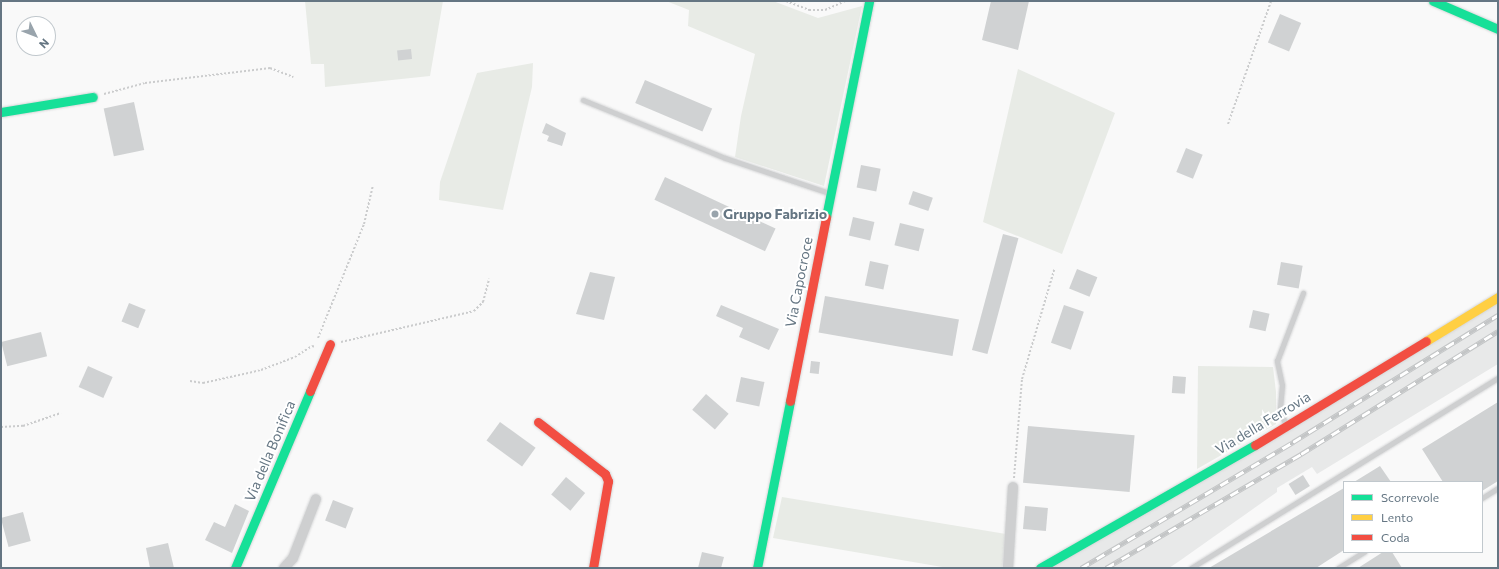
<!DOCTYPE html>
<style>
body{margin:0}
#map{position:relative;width:1499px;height:569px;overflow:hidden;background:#f9f9f9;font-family:Commissioner,sans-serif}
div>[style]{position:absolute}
.built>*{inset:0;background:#e8e9e9}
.green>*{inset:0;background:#e8ebe6}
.building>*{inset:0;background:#d0d2d3;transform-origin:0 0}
.path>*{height:2px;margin-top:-1px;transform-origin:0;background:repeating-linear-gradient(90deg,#cbcccd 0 2px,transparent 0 4px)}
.roads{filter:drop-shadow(0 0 1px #d5d6d7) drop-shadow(0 0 1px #d5d6d7)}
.lane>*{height:5px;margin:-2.5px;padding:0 2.5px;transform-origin:2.5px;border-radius:2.5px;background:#cecfd0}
.street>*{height:10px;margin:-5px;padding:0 5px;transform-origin:5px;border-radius:5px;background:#cecfd0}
.fast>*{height:9px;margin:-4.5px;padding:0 4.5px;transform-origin:4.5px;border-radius:4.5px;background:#16e098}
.slow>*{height:9px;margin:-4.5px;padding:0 4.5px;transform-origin:4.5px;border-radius:4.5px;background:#ffcf43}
.jam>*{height:9px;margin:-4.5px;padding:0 4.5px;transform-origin:4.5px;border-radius:4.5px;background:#f24e42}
.rail>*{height:4.5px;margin-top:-2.25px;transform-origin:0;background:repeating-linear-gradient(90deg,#fff 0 9px,#c3c5c6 0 18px);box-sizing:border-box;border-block:1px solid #c3c5c6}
.dots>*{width:11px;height:11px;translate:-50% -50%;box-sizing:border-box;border:2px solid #fff;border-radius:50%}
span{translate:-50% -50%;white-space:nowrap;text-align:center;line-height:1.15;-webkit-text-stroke:4px #fff;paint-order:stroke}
.poi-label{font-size:14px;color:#657683;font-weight:700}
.left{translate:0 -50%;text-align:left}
.street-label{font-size:14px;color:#657683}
.frame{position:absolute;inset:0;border:2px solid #657683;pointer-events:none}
.legend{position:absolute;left:1343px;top:481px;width:140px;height:72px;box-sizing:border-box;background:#fff;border:1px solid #c1c8cd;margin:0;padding:5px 7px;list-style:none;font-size:12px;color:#657683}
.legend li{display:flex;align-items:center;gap:8px;height:20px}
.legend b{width:20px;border:1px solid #c1c8cd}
.north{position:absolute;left:16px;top:16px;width:40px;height:40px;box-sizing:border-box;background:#fff;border:1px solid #c1c8cd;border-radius:50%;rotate:133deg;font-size:11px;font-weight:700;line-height:16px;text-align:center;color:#657683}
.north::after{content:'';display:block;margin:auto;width:14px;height:18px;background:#99a4ac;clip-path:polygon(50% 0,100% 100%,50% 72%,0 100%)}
</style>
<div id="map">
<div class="built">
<div style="clip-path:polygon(1498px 303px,1498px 364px,1317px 474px,1312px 467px,1277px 488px,1277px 492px,1178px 562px,1169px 568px,1051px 568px)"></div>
</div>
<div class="green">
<div style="clip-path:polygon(305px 1px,443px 1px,430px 76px,325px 87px,324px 64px,311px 64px)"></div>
<div style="clip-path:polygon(666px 1px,773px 1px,818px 18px,862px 6px,824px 186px,735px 157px,741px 116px,755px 54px,688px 26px,689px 10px)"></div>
<div style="clip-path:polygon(533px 63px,532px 87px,503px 210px,439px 200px,440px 182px,477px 73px)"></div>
<div style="clip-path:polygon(1018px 69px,1115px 113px,1062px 254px,983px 222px)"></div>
<div style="clip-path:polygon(1198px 366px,1273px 367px,1276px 392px,1276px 424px,1197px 469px)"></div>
<div style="clip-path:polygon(782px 497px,1006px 534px,1002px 568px,948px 568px,773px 538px)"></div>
</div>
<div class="building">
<div style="clip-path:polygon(991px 1px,1029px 1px,1018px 50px,982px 40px)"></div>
<div style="left:1280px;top:14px;width:23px;height:31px;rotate:23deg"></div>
<div style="left:411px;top:49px;width:10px;height:14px;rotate:84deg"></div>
<div style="left:645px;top:80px;width:73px;height:25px;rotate:23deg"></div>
<div style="left:134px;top:102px;width:49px;height:31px;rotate:78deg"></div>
<div style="clip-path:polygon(546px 123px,566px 133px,562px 146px,547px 141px,549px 136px,542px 133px)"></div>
<div style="left:1186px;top:148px;width:18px;height:26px;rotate:22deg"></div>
<div style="left:861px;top:165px;width:20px;height:23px;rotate:11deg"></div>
<div style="left:665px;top:177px;width:122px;height:25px;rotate:25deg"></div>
<div style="left:913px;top:191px;width:21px;height:14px;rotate:19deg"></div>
<div style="left:853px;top:217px;width:22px;height:19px;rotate:13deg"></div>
<div style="left:900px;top:223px;width:25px;height:23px;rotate:14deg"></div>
<div style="left:1003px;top:234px;width:16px;height:120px;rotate:15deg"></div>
<div style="left:870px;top:261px;width:19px;height:25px;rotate:12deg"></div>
<div style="left:1281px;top:262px;width:22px;height:23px;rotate:10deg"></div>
<div style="left:1077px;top:269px;width:22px;height:21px;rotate:22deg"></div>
<div style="clip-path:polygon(590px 272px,615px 277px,604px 320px,576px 314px)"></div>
<div style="left:825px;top:296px;width:136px;height:37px;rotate:10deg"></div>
<div style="left:129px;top:303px;width:18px;height:20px;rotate:22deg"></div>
<div style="clip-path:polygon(721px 305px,779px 329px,769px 350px,739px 337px,743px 328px,716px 316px)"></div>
<div style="left:1064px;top:305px;width:21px;height:40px;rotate:19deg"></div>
<div style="left:1253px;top:310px;width:17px;height:18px;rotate:13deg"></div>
<div style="left:41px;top:332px;width:25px;height:41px;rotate:76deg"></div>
<div style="left:811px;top:361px;width:9px;height:12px;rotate:6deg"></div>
<div style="left:88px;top:366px;width:27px;height:23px;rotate:24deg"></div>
<div style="left:1173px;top:376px;width:13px;height:17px;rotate:4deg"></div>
<div style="left:741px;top:377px;width:24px;height:25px;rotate:12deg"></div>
<div style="left:706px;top:394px;width:30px;height:21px;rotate:41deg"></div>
<div style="clip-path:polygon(1498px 402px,1498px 481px,1482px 491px,1482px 482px,1443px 482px,1422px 449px)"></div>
<div style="left:500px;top:422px;width:44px;height:23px;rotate:36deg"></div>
<div style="left:1028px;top:426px;width:107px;height:57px;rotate:5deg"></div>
<div style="clip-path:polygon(1380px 466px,1391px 482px,1354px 482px)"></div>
<div style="left:1303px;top:475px;width:13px;height:17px;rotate:58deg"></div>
<div style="left:566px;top:477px;width:25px;height:23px;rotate:40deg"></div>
<div style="clip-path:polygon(1344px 488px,1344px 550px,1316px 568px,1209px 568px)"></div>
<div style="left:333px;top:500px;width:22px;height:22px;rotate:21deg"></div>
<div style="clip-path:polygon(235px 504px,249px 511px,232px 553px,205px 540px,214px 522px,225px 527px)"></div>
<div style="left:1025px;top:506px;width:23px;height:23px;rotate:5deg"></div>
<div style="left:23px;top:512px;width:30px;height:23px;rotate:75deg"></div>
<div style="clip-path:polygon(168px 543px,174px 568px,150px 568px,146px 548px)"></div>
<div style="clip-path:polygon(702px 552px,724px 557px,721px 568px,698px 568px)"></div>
<div style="clip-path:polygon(1383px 552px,1392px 552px,1402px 568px,1358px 568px)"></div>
</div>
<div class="path">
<div style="left:786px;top:1px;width:25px;rotate:21deg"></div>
<div style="left:809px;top:10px;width:16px"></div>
<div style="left:825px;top:10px;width:22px;rotate:-24deg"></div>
<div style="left:104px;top:94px;width:42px;rotate:-15deg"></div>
<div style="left:145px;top:83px;width:126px;rotate:-6.8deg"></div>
<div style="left:270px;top:68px;width:25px;rotate:21deg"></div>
<div style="left:1228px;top:124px;width:130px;rotate:-70.7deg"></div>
<div style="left:318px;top:338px;width:123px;rotate:-68deg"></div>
<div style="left:364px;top:224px;width:39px;rotate:-77deg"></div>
<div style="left:341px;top:342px;width:137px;rotate:-13.1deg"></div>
<div style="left:474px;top:311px;width:13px;rotate:-45deg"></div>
<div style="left:483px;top:302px;width:24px;rotate:-75deg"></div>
<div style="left:190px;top:381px;width:13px;rotate:9deg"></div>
<div style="left:203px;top:383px;width:59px;rotate:-12.6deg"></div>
<div style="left:261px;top:370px;width:36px;rotate:-21deg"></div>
<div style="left:295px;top:357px;width:20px;rotate:-33deg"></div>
<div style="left:312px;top:346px;width:4px;rotate:14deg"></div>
<div style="left:1px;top:427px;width:22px;rotate:-3deg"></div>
<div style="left:23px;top:426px;width:40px;rotate:-18.9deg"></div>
<div style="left:1014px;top:478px;width:99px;rotate:-85.4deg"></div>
<div style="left:1022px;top:379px;width:114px;rotate:-73.6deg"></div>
</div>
<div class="roads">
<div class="lane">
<div style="left:583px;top:100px;width:153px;rotate:22.2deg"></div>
<div style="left:725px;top:158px;width:110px;rotate:18.6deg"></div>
<div style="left:1285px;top:424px;width:17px;rotate:-107deg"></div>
<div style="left:1280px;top:408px;width:23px;rotate:-85deg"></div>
<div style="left:1282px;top:385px;width:25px;rotate:-102deg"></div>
<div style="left:1277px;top:361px;width:73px;rotate:-69.1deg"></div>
<div style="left:1482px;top:498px;width:19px;rotate:-32deg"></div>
<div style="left:1191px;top:568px;width:361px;rotate:-31.8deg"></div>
<div style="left:1338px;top:568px;width:31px;rotate:-32deg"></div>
</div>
<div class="street">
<div style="left:284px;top:568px;width:13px;rotate:-48deg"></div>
<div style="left:293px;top:558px;width:63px;rotate:-68.7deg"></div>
<div style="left:1008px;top:568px;width:81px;rotate:-86.5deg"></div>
</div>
<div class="fast">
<div style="left:1433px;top:1px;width:71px;rotate:23.3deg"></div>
<div style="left:1px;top:112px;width:93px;rotate:-9.3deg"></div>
<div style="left:826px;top:217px;width:220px;rotate:-78.7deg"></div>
<div style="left:235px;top:568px;width:192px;rotate:-67deg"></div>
<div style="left:757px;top:568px;width:170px;rotate:-78.8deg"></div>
<div style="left:1040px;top:568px;width:248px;rotate:-29.8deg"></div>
</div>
<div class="slow">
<div style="left:1426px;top:341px;width:84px;rotate:-31.4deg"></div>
</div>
<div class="jam">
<div style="left:310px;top:391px;width:51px;rotate:-66.9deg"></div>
<div style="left:790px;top:401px;width:187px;rotate:-78.9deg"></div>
<div style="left:538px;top:422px;width:85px;rotate:37.8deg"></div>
<div style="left:605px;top:474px;width:8px;rotate:67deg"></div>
<div style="left:608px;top:481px;width:88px;rotate:99.8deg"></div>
<div style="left:1255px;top:445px;width:200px;rotate:-31.3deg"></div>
</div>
</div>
<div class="rail">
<div style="left:1081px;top:568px;width:247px;rotate:-30.7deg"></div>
<div style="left:1293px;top:442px;width:241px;rotate:-31.8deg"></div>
<div style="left:1106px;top:568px;width:226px;rotate:-30.3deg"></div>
<div style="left:1301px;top:454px;width:232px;rotate:-32deg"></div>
</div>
<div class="dots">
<div style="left:715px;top:214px;background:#99a4ac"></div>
</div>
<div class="poi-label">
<span class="left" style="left:723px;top:214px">Gruppo Fabrizio</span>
</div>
<div class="street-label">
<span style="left:799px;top:282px;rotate:-79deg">Via Capocroce</span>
<span style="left:1263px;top:423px;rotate:-31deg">Via della Ferrovia</span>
<span style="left:270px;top:451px;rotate:-67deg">Via della Bonifica</span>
</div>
<div class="frame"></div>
<ul class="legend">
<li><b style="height:5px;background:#16e098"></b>Scorrevole</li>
<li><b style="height:5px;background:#ffcf43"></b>Lento</li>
<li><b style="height:5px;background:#f24e42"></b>Coda</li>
</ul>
<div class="north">N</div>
</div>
